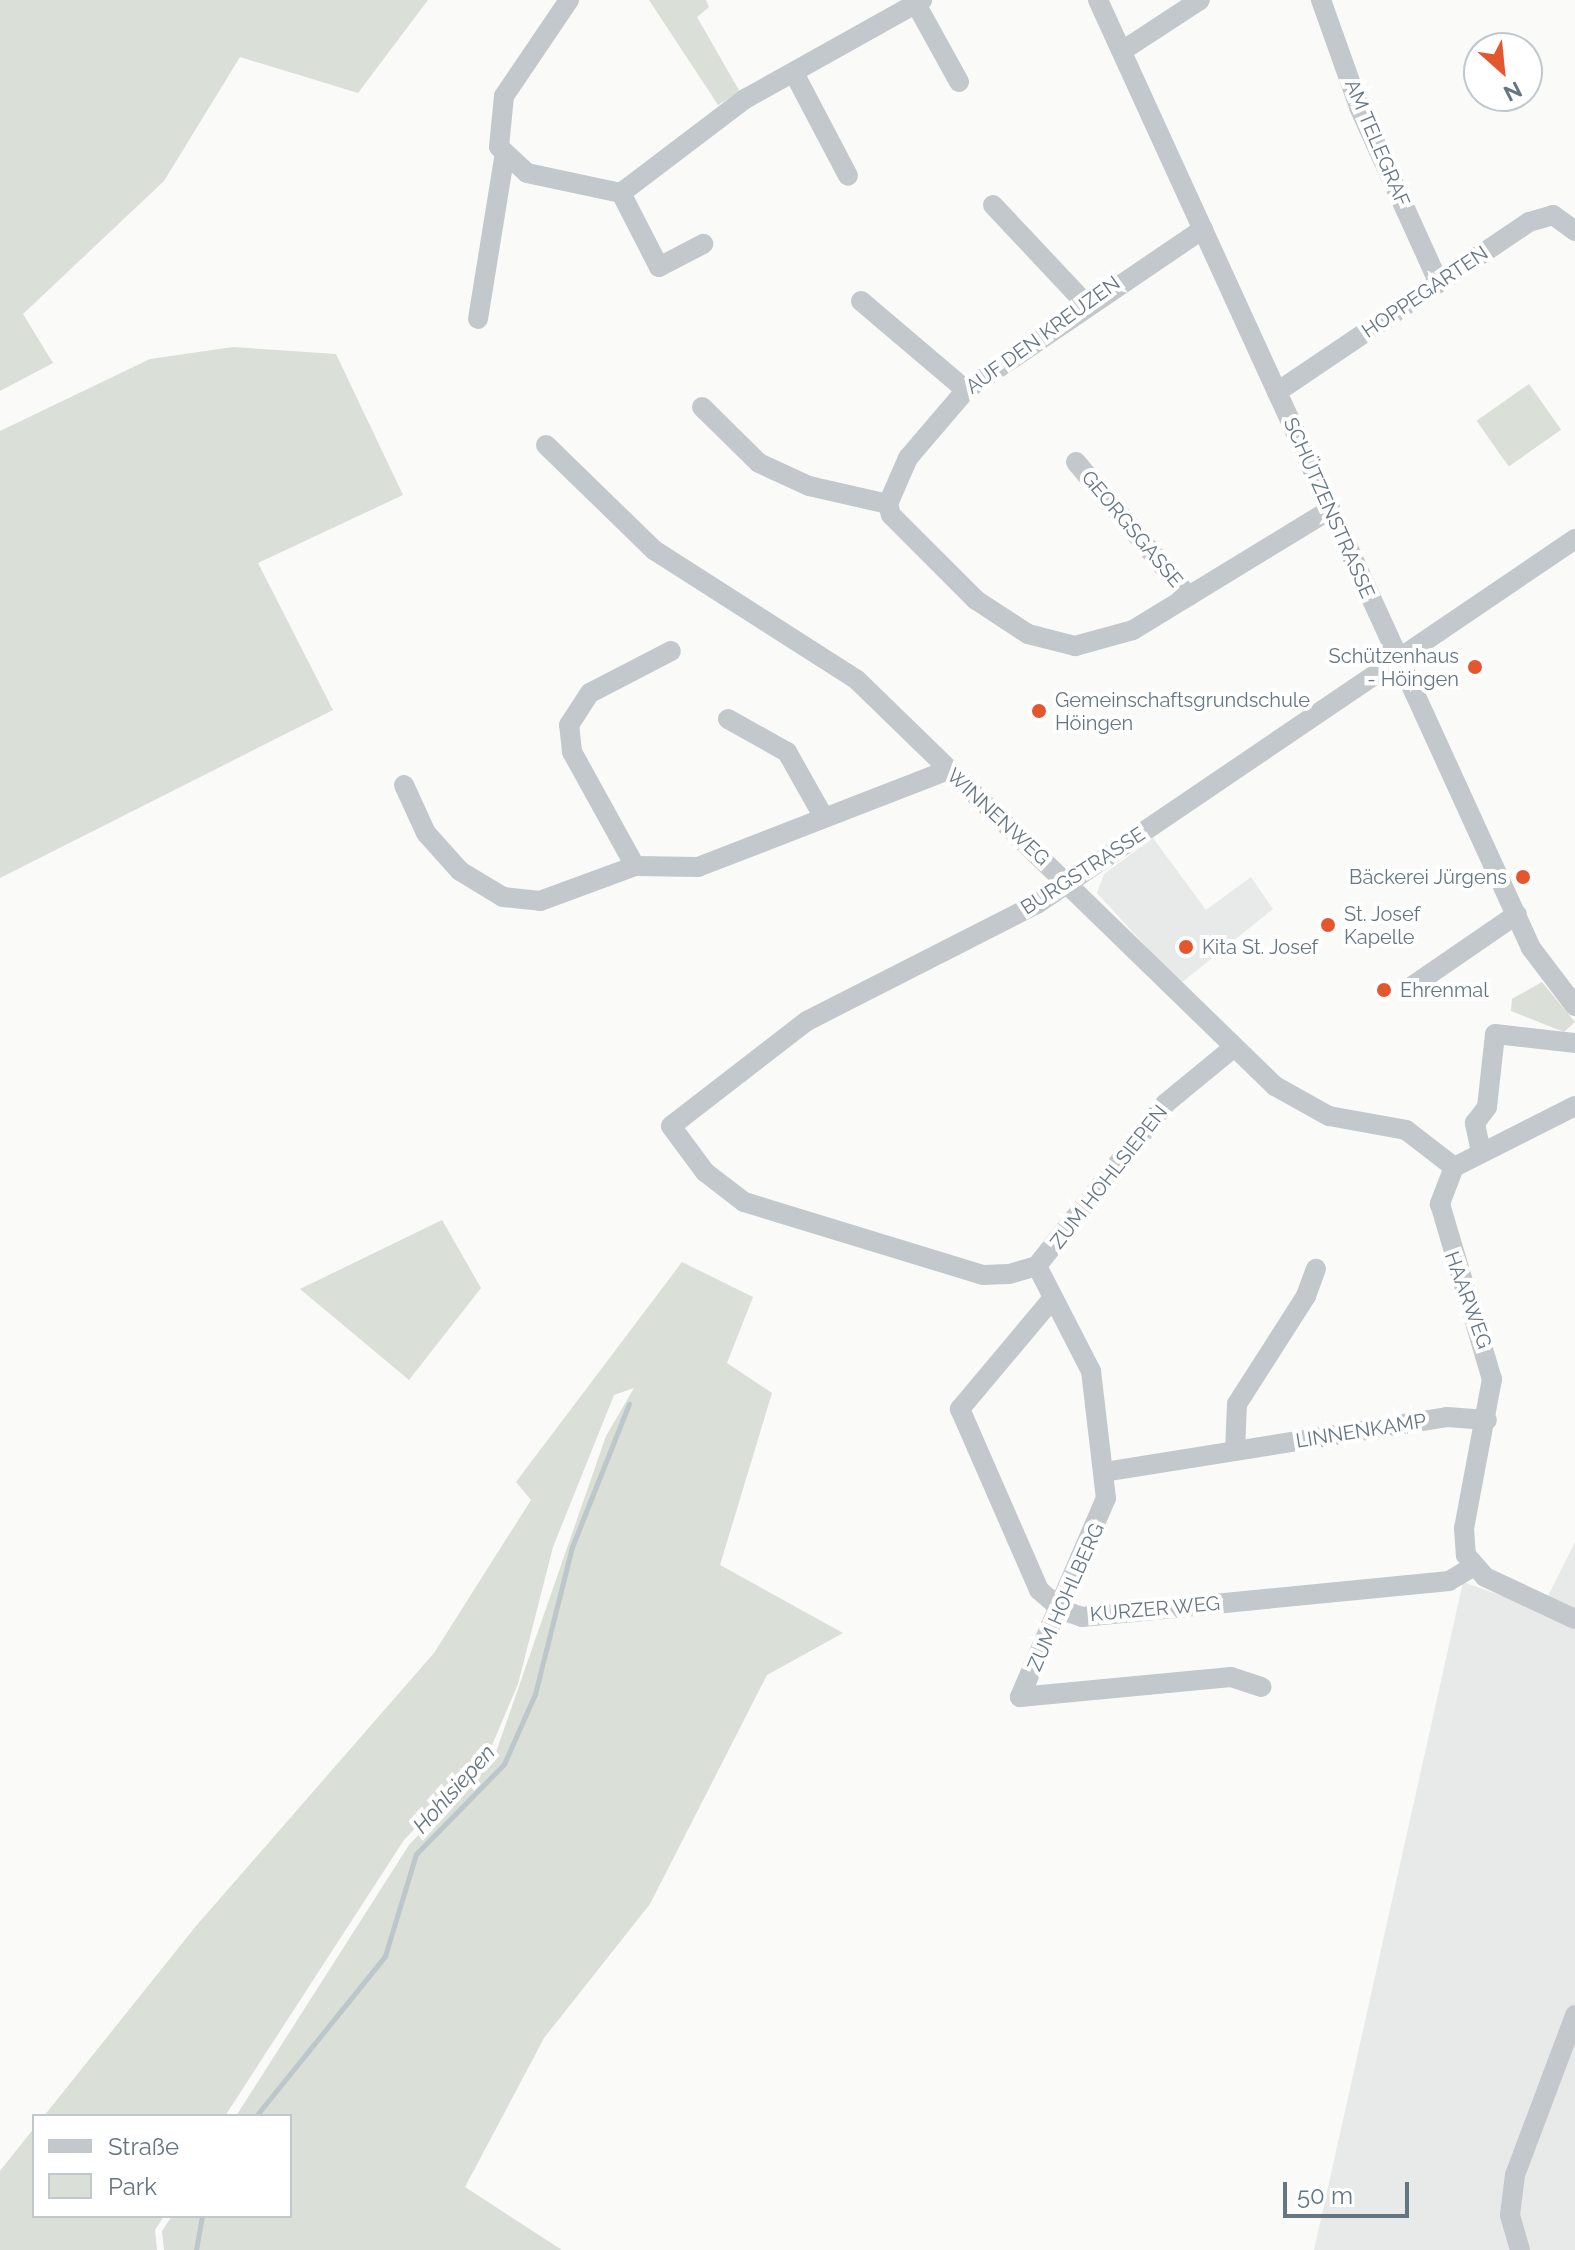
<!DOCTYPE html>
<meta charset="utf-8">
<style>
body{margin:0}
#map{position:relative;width:1575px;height:2250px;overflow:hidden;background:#fafaf8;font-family:Raleway,sans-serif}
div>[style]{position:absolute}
.built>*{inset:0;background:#e8e9e9}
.green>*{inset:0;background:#dadfd7;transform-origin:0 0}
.stream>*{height:5px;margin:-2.5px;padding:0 2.5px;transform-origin:2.5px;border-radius:2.5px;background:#bbc7cb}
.street>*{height:20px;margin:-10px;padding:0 10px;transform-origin:10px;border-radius:10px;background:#c3c8cc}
.dots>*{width:22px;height:22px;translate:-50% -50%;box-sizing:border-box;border:4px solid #fff;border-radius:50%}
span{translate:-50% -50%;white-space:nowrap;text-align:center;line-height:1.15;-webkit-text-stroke:8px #fff;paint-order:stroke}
.street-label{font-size:20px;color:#657683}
.poi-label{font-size:20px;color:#657683}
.right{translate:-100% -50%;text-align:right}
.left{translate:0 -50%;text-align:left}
.water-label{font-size:22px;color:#60757c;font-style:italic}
.legend{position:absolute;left:32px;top:2114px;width:260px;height:104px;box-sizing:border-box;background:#fff;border:2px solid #c1c8cd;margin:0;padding:10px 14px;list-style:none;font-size:24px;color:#657683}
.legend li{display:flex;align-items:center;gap:16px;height:40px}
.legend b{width:40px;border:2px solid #c1c8cd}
.north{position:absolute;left:1463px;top:32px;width:80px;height:80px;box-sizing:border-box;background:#fff;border:2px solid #c1c8cd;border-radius:50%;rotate:153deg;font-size:22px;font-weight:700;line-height:32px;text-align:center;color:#657683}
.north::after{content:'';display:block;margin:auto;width:28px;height:36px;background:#e4572e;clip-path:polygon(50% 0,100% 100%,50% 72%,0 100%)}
.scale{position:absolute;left:1283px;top:2182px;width:126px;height:36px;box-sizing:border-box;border:4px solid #657683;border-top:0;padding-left:10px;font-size:24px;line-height:28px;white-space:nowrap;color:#657683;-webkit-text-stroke:6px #fff;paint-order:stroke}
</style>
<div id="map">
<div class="built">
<div style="clip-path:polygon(1153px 838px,1206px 910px,1251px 877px,1273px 909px,1180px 984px,1097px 893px,1104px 874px)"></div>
<div style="clip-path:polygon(1575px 1542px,1575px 2250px,1314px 2250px,1463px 1582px,1541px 1610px)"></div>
</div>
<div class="green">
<div style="clip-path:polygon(0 0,428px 0,358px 93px,240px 57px,164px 181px,23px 314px,53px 363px,0 391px)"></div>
<div style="clip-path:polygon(649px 0,706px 0,709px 7px,697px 17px,740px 92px,718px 105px)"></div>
<div style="clip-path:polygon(233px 347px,336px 354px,403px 495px,258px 563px,333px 710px,0 878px,0 431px,150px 359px)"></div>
<div style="left:1529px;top:384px;width:56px;height:64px;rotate:55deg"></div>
<div style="clip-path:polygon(1542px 982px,1575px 1022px,1564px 1032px,1511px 1011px,1512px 999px)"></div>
<div style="clip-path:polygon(442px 1220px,481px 1288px,409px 1380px,300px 1289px)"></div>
<div style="clip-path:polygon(682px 1262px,753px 1297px,727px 1363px,772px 1393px,720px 1565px,843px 1633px,767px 1675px,650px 1904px,544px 2038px,465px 2187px,562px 2250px,164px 2250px,162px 2231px,172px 2216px,290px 2216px,290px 2116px,236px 2116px,409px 1845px,495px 1755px,606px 1436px,634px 1388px,614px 1395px,553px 1547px,518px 1684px,490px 1750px,404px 1840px,225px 2116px,44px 2116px,196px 1926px,434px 1653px,531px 1500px,516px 1482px)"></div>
<div style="clip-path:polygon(34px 2128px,34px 2216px,164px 2216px,155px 2230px,157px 2250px,0 2250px,0 2171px)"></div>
</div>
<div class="stream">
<div style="left:256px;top:2116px;width:206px;rotate:-51.1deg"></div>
<div style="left:385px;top:1956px;width:107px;rotate:-73.1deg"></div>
<div style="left:416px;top:1854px;width:126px;rotate:-45.6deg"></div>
<div style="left:504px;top:1764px;width:77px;rotate:-66.1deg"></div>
<div style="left:535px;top:1694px;width:152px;rotate:-75.9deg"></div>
<div style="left:572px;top:1547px;width:154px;rotate:-68.3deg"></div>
<div style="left:196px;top:2250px;width:35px;rotate:-80deg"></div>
</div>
<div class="street">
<div style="left:569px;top:0;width:116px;rotate:124.1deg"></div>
<div style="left:504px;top:96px;width:51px;rotate:95.6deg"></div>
<div style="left:499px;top:147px;width:38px;rotate:43deg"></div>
<div style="left:527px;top:173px;width:96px;rotate:12deg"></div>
<div style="left:621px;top:193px;width:156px;rotate:-37.2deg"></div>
<div style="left:745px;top:99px;width:203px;rotate:-29.2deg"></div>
<div style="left:1098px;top:0;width:1042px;rotate:65.45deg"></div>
<div style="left:1531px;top:948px;width:73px;rotate:52.8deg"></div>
<div style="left:1321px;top:0;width:114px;rotate:70.4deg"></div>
<div style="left:1359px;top:107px;width:193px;rotate:65.6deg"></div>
<div style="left:916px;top:4px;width:89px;rotate:61.1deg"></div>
<div style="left:1122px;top:51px;width:93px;rotate:-33.2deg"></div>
<div style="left:794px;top:73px;width:116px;rotate:62.3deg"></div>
<div style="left:621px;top:193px;width:83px;rotate:62.8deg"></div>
<div style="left:659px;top:267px;width:50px;rotate:-27.6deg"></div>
<div style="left:993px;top:205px;width:136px;rotate:46.8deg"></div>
<div style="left:1203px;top:229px;width:287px;rotate:145.8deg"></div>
<div style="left:966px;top:390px;width:89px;rotate:130.5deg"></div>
<div style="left:908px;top:458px;width:50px;rotate:113.5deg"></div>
<div style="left:888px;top:504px;width:11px;rotate:75deg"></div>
<div style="left:891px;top:515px;width:120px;rotate:45deg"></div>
<div style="left:976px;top:600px;width:62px;rotate:33.2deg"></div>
<div style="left:1028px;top:634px;width:49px;rotate:14.3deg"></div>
<div style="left:1075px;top:646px;width:60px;rotate:-15.4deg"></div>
<div style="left:1133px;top:630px;width:228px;rotate:-31.4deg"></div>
<div style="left:861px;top:301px;width:138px;rotate:40.3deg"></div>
<div style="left:478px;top:319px;width:163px;rotate:-80.8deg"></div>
<div style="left:1277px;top:392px;width:304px;rotate:-34deg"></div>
<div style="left:1529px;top:222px;width:25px;rotate:-16deg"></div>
<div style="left:1553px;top:215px;width:27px;rotate:36deg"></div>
<div style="left:702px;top:407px;width:80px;rotate:44.5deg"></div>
<div style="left:759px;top:463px;width:55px;rotate:24.7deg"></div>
<div style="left:809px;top:486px;width:81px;rotate:12.8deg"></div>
<div style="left:546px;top:445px;width:151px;rotate:44.2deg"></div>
<div style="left:654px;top:550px;width:241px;rotate:32.6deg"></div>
<div style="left:857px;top:680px;width:583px;rotate:44.17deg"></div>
<div style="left:1275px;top:1086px;width:62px;rotate:29.1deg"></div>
<div style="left:1329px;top:1116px;width:78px;rotate:10.3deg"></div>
<div style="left:1406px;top:1130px;width:61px;rotate:37.6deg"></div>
<div style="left:1076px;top:462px;width:175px;rotate:50.1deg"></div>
<div style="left:728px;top:719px;width:68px;rotate:29.2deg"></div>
<div style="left:787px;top:752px;width:73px;rotate:60.6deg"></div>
<div style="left:404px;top:785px;width:53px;rotate:65.4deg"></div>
<div style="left:426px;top:833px;width:51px;rotate:48.2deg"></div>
<div style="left:460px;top:871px;width:50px;rotate:31.2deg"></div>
<div style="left:503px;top:897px;width:37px;rotate:6deg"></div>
<div style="left:540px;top:901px;width:101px;rotate:-20.2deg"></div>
<div style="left:635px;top:866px;width:63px;rotate:0.9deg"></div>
<div style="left:698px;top:867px;width:268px;rotate:-21.2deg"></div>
<div style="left:635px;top:866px;width:130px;rotate:-118.9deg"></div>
<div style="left:572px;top:752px;width:27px;rotate:-96deg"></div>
<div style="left:569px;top:725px;width:38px;rotate:-57deg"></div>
<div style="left:590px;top:693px;width:91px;rotate:-27.4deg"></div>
<div style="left:1408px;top:989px;width:132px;rotate:-34.5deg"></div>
<div style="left:1233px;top:1048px;width:87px;rotate:140.6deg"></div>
<div style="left:1166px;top:1103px;width:208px;rotate:128.4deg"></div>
<div style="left:1037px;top:1266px;width:29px;rotate:164deg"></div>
<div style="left:1009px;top:1274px;width:26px;rotate:178deg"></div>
<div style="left:983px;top:1275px;width:250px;rotate:-163deg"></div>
<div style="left:744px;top:1202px;width:49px;rotate:-142.4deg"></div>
<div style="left:705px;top:1172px;width:57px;rotate:-126.5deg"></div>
<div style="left:671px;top:1126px;width:172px;rotate:-37.7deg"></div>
<div style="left:807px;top:1021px;width:258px;rotate:-27deg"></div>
<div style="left:1037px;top:904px;width:650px;rotate:-34.15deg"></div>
<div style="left:1575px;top:1106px;width:136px;rotate:153.2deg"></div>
<div style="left:1454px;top:1167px;width:40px;rotate:111deg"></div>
<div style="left:1440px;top:1204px;width:183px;rotate:73.5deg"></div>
<div style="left:1492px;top:1379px;width:152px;rotate:100.6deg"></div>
<div style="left:1464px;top:1528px;width:27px;rotate:86deg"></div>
<div style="left:1466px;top:1555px;width:29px;rotate:49deg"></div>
<div style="left:1485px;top:1577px;width:99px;rotate:25deg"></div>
<div style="left:1481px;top:1152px;width:30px;rotate:-102deg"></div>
<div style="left:1475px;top:1123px;width:20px;rotate:-53deg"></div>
<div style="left:1487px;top:1107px;width:73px;rotate:-83.7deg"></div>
<div style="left:1495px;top:1034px;width:81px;rotate:6.4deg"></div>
<div style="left:1037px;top:1266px;width:118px;rotate:62.8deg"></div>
<div style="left:1091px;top:1371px;width:128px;rotate:83.3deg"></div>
<div style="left:1106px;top:1498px;width:217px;rotate:113.4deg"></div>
<div style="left:1020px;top:1697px;width:212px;rotate:-5.4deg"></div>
<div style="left:1231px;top:1677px;width:32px;rotate:18deg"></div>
<div style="left:1053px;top:1298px;width:145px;rotate:130deg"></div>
<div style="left:960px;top:1409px;width:197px;rotate:66.4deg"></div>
<div style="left:1039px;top:1590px;width:30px;rotate:41deg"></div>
<div style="left:1062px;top:1610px;width:21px;rotate:19deg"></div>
<div style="left:1082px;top:1617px;width:369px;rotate:-5.6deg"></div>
<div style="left:1449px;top:1581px;width:29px;rotate:-31deg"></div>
<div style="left:1235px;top:1451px;width:47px;rotate:-87.6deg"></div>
<div style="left:1237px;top:1404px;width:128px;rotate:-57.4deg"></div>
<div style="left:1306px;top:1296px;width:29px;rotate:-70deg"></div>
<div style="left:1104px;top:1472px;width:347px;rotate:-9.1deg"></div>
<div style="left:1447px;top:1417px;width:40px;rotate:4.3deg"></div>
<div style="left:1520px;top:2250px;width:36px;rotate:-106deg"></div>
<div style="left:1510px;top:2215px;width:40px;rotate:-82.9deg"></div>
<div style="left:1515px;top:2175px;width:171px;rotate:-69.4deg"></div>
</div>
<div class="dots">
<div style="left:1475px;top:667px;background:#e4572e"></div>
<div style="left:1039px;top:711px;background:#e4572e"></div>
<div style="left:1523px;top:877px;background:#e4572e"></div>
<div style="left:1328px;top:925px;background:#e4572e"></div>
<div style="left:1186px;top:947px;background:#e4572e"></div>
<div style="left:1384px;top:990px;background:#e4572e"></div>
</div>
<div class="street-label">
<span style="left:1377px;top:143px;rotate:67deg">AM TELEGRAF</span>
<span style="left:1425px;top:292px;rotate:-34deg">HOPPEGARTEN</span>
<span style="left:1043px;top:335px;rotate:-36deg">AUF DEN KREUZEN</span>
<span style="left:1329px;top:508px;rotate:66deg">SCHÜTZENSTRASSE</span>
<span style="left:1132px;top:529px;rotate:50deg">GEORGSGASSE</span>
<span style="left:998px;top:817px;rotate:43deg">WINNENWEG</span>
<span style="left:1083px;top:871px;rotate:-33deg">BURGSTRASSE</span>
<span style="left:1109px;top:1177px;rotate:-52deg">ZUM HOHLSIEPEN</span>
<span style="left:1468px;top:1300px;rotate:70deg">HAARWEG</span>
<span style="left:1361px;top:1431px;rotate:-9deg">LINNENKAMP</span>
<span style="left:1066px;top:1597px;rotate:-66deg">ZUM HOHLBERG</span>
<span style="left:1155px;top:1609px;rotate:-5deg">KURZER WEG</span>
</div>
<div class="poi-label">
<span class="right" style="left:1459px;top:668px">Schützenhaus<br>- Höingen</span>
<span class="left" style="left:1055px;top:712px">Gemeinschaftsgrundschule<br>Höingen</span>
<span class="right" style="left:1507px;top:877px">Bäckerei Jürgens</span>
<span class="left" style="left:1344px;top:926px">St. Josef<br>Kapelle</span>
<span class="left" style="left:1202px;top:947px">Kita St. Josef</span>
<span class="left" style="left:1400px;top:990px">Ehrenmal</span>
</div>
<div class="water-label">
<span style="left:454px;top:1789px;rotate:-48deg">Hohlsiepen</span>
</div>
<ul class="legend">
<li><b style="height:10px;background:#c3c8cc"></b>Straße</li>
<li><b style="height:22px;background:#dadfd7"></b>Park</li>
</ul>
<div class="north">N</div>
<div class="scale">50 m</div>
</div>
